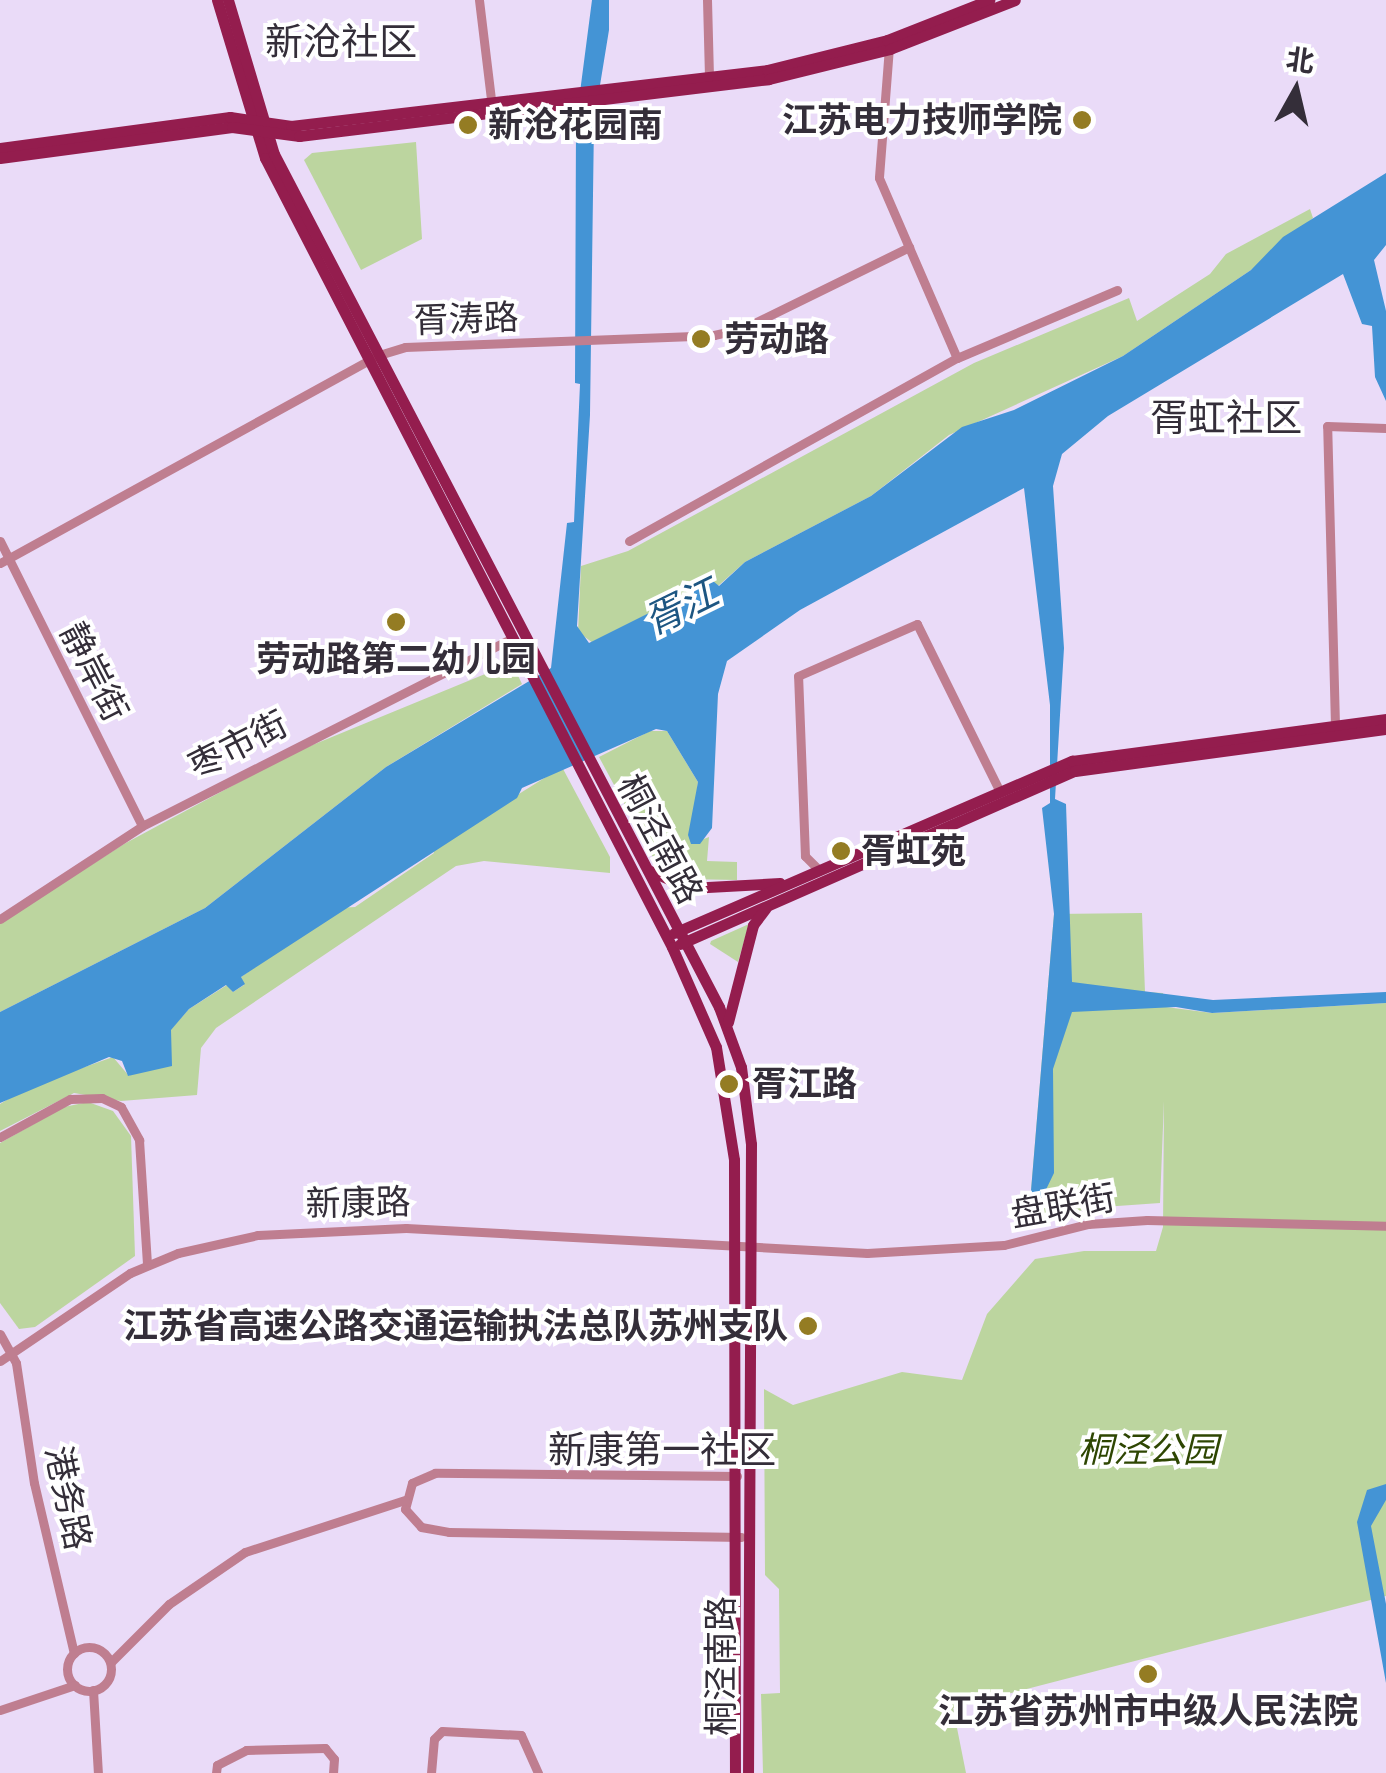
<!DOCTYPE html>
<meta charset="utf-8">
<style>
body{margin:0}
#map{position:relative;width:1386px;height:1773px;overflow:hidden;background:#eadbf8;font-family:Merriweather,"Noto Sans SC",serif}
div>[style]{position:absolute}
.green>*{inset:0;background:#bcd59f}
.water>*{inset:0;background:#4494d5}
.minor>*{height:9px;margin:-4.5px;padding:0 4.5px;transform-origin:4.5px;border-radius:4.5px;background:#bf7e90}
.minor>.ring{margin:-4.5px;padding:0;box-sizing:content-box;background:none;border:9px solid #bf7e90;border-radius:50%}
.major>*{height:11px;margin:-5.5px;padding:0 5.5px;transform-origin:5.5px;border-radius:5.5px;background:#941d4e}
.dots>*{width:28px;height:28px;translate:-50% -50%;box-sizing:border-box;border:5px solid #fff;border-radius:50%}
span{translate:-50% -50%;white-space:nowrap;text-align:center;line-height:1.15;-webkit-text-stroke:8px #fff;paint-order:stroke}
.poi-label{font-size:35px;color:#342e39;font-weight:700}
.right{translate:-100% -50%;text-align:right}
.left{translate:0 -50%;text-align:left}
.street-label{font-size:35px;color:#342e39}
.park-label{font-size:35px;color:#2e4602;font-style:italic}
.neighbourhood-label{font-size:38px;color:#342e39}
.water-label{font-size:38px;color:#1d5682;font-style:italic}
.north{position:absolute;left:1246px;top:40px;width:100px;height:100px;-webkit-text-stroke:8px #fff;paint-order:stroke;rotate:8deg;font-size:28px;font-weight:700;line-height:40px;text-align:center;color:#342e39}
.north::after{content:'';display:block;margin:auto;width:35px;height:45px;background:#342e39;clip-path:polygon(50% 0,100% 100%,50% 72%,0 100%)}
</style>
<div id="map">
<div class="green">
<div style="clip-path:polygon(416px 142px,422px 239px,361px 270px,304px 160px,312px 153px)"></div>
<div style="clip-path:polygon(1310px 209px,1313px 218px,1251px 270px,1123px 356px,949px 435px,871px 496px,745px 562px,718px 586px,593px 643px,578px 632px,581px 566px,628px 551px,974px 363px,1129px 298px,1137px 321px,1210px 274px,1226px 254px)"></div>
<div style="clip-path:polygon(512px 663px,522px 684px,386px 767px,205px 908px,0 1012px,0 923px,124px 844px,293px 753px)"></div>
<div style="clip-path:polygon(650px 731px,667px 731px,698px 782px,691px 844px,709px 837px,707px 861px,737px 862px,737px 880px,683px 879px,655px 861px,599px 757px)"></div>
<div style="clip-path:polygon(562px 767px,610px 857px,610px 873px,484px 861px,456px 866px,216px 1028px,201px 1048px,197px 1095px,121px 1101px,74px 1093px,0 1131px,0 1104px,28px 1087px,113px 1057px,129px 1076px,189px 1009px,227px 985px,233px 992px,244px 985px,241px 977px,339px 908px,355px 907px,434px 853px,432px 848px)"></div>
<div style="clip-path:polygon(1142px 913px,1145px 992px,1163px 993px,1166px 1007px,1212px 1013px,1386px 1003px,1386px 1596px,953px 1708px,966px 1773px,763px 1773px,761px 1694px,780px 1693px,779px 1589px,765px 1575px,764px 1389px,793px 1405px,902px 1372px,962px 1380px,987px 1314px,1035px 1259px,1084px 1251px,1156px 1251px,1163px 1227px,1164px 1101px,1160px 1203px,1089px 1208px,1028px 1227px,1054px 914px)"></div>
<div style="clip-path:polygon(749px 924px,738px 962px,710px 944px,711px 941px)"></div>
<div style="clip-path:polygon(88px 1102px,113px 1111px,131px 1136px,135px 1256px,35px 1327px,19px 1329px,0 1303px,0 1143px,64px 1107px)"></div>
</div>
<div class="water">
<div style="clip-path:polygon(592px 0,609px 0,609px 30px,594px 122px,590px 415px,577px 626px,589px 643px,713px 581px,719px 586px,745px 562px,871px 496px,962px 427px,1014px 410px,1123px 356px,1251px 270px,1283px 237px,1386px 173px,1386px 245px,1374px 260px,1386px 311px,1386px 401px,1375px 377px,1372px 326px,1362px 324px,1343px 274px,1108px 416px,1062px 454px,1053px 486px,1064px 648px,1055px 799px,1066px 804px,1072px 982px,1213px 1000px,1386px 992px,1386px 1003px,1212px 1013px,1176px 1007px,1072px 1012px,1053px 1069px,1054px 1173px,1028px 1227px,1054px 914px,1042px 808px,1050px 803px,1050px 705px,1024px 488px,800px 610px,727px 661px,718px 694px,712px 828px,700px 844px,691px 844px,688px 835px,698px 782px,667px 731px,656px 729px,522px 788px,517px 798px,241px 977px,245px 984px,233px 992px,226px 985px,189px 1009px,171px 1030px,172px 1066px,128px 1076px,122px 1061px,109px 1057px,0 1103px,0 1012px,205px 908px,386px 767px,551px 668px,567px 523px,574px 522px,580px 384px,575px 383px,576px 123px)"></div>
<div style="clip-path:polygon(1386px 1484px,1386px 1500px,1371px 1526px,1386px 1604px,1386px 1683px,1357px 1522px,1367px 1490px)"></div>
</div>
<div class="minor">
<div style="left:479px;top:0;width:108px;rotate:83.1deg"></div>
<div style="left:707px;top:0;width:78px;rotate:88.5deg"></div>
<div style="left:889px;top:47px;width:131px;rotate:94.4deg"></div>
<div style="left:879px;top:178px;width:196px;rotate:66.6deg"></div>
<div style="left:0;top:541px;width:318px;rotate:63.5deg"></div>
<div style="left:629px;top:541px;width:376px;rotate:-29.2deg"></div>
<div style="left:957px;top:358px;width:174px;rotate:-23deg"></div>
<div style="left:0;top:563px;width:432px;rotate:-28.8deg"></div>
<div style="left:379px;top:355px;width:27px;rotate:-17deg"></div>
<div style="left:405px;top:347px;width:309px;rotate:-2.2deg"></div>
<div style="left:714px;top:335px;width:31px;rotate:-13deg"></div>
<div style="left:744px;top:328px;width:184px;rotate:-26.1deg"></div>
<div style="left:1335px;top:725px;width:299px;rotate:-91.5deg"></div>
<div style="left:1327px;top:426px;width:59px;rotate:1.9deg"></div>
<div style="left:819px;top:870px;width:20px;rotate:-135deg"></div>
<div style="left:805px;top:856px;width:180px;rotate:-92.2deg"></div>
<div style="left:798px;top:676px;width:130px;rotate:-23.6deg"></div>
<div style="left:917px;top:624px;width:185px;rotate:63.7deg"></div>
<div style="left:0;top:919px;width:170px;rotate:-33.2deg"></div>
<div style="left:142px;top:826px;width:415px;rotate:-26.9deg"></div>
<div style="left:0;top:1137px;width:80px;rotate:-28.5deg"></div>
<div style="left:70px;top:1099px;width:32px;rotate:-2deg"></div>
<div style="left:102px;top:1098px;width:21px;rotate:25deg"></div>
<div style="left:121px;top:1107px;width:38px;rotate:61deg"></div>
<div style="left:139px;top:1140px;width:125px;rotate:86.3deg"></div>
<div style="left:0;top:1334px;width:33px;rotate:61deg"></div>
<div style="left:16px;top:1363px;width:121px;rotate:81.5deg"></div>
<div style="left:34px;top:1483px;width:175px;rotate:76.8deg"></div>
<div style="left:0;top:1361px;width:157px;rotate:-34.1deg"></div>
<div style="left:130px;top:1273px;width:52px;rotate:-22.6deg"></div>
<div style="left:178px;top:1253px;width:82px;rotate:-12.7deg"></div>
<div style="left:258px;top:1235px;width:148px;rotate:-2.7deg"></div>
<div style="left:406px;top:1228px;width:462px;rotate:3.1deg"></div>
<div style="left:867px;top:1253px;width:137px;rotate:-3.3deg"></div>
<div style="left:1004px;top:1245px;width:87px;rotate:-14deg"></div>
<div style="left:1088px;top:1224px;width:59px;rotate:-3.9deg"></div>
<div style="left:1147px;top:1220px;width:239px;rotate:1.4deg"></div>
<div style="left:737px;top:1476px;width:302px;rotate:-179.4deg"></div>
<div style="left:435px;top:1473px;width:25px;rotate:157deg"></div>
<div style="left:412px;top:1483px;width:27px;rotate:105deg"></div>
<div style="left:405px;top:1509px;width:24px;rotate:48deg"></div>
<div style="left:421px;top:1527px;width:28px;rotate:10deg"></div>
<div style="left:449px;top:1532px;width:292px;rotate:1deg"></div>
<div class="ring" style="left:67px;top:1647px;width:35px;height:35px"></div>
<div style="left:111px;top:1662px;width:82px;rotate:-45deg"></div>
<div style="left:169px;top:1604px;width:92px;rotate:-34.4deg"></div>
<div style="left:245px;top:1552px;width:168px;rotate:-18deg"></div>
<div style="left:93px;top:1690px;width:83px;rotate:86.6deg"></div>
<div style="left:0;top:1710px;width:79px;rotate:-18.4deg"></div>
<div style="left:216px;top:1773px;width:8px;rotate:-83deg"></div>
<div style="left:217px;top:1765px;width:33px;rotate:-27deg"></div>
<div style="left:246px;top:1750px;width:79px;rotate:-1.5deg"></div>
<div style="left:325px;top:1748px;width:14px;rotate:51deg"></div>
<div style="left:334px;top:1759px;width:14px;rotate:94deg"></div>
<div style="left:431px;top:1773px;width:34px;rotate:-85deg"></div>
<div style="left:434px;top:1739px;width:11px;rotate:-45deg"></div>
<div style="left:442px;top:1731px;width:79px;rotate:2.9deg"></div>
<div style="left:521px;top:1735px;width:42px;rotate:65.9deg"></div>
</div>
<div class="major">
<div style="left:217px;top:0;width:165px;rotate:73.1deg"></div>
<div style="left:265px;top:158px;width:888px;rotate:62.71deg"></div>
<div style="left:672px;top:947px;width:109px;rotate:66.3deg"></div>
<div style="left:716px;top:1047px;width:114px;rotate:80.9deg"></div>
<div style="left:734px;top:1160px;width:613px;rotate:89.91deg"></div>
<div style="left:228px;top:0;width:161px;rotate:73.4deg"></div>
<div style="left:274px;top:154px;width:962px;rotate:62.45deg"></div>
<div style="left:719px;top:1007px;width:64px;rotate:69.9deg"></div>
<div style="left:741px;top:1067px;width:78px;rotate:82.6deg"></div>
<div style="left:751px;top:1144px;width:629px;rotate:90.27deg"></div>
<div style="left:0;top:148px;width:232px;rotate:-7.7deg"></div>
<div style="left:230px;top:117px;width:62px;rotate:8.4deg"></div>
<div style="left:291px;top:126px;width:479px;rotate:-6.7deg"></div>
<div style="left:767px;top:70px;width:124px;rotate:-14deg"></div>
<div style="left:887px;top:40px;width:110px;rotate:-21.4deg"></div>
<div style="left:0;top:158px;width:234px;rotate:-7.6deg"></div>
<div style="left:232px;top:127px;width:68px;rotate:7.7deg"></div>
<div style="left:299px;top:136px;width:473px;rotate:-6.9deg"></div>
<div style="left:769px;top:79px;width:125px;rotate:-13.9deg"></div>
<div style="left:890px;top:49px;width:134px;rotate:-21.4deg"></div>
<div style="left:648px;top:870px;width:45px;rotate:23.7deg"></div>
<div style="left:689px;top:888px;width:91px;rotate:-3.1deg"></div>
<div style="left:674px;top:933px;width:434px;rotate:-23.4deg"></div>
<div style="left:1072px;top:761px;width:317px;rotate:-7.6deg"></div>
<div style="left:680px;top:944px;width:431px;rotate:-23.7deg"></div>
<div style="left:1075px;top:771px;width:314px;rotate:-7.7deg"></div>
<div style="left:728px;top:1022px;width:100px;rotate:-75.5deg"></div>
<div style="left:753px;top:925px;width:21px;rotate:-53deg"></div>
</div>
<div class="dots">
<div style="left:1082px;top:120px;background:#947c23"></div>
<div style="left:468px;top:125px;background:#947c23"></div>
<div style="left:701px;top:339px;background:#947c23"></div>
<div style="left:396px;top:622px;background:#947c23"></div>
<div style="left:841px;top:851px;background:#947c23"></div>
<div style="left:729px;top:1084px;background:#947c23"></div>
<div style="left:808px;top:1326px;background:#947c23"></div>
<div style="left:1148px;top:1674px;background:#947c23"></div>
</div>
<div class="poi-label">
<span class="right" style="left:1062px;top:120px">江苏电力技师学院</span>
<span class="left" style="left:488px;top:125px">新沧花园南</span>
<span class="left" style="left:724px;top:339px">劳动路</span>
<span style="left:396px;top:659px">劳动路第二幼儿园</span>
<span class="left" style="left:861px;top:851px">胥虹苑</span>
<span class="left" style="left:752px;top:1084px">胥江路</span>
<span class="right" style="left:788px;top:1326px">江苏省高速公路交通运输执法总队苏州支队</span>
<span style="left:1148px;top:1711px">江苏省苏州市中级人民法院</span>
</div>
<div class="street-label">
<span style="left:466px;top:319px;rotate:-2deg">胥涛路</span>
<span style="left:94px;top:672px;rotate:63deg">静岸街</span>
<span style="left:238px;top:745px;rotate:-27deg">枣市街</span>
<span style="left:660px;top:839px;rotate:62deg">桐泾南路</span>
<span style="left:358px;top:1203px;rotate:-1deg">新康路</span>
<span style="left:1063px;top:1206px;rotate:-10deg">盘联街</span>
<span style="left:68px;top:1498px;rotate:78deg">港务路</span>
<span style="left:721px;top:1666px;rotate:-90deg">桐泾南路</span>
</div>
<div class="park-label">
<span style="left:1148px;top:1450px">桐泾公园</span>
</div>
<div class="neighbourhood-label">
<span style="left:341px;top:42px">新沧社区</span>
<span style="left:1226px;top:418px">胥虹社区</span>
<span style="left:662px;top:1450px">新康第一社区</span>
</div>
<div class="water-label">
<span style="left:681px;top:607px;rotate:-26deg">胥江</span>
</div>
<div class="north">北</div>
</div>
